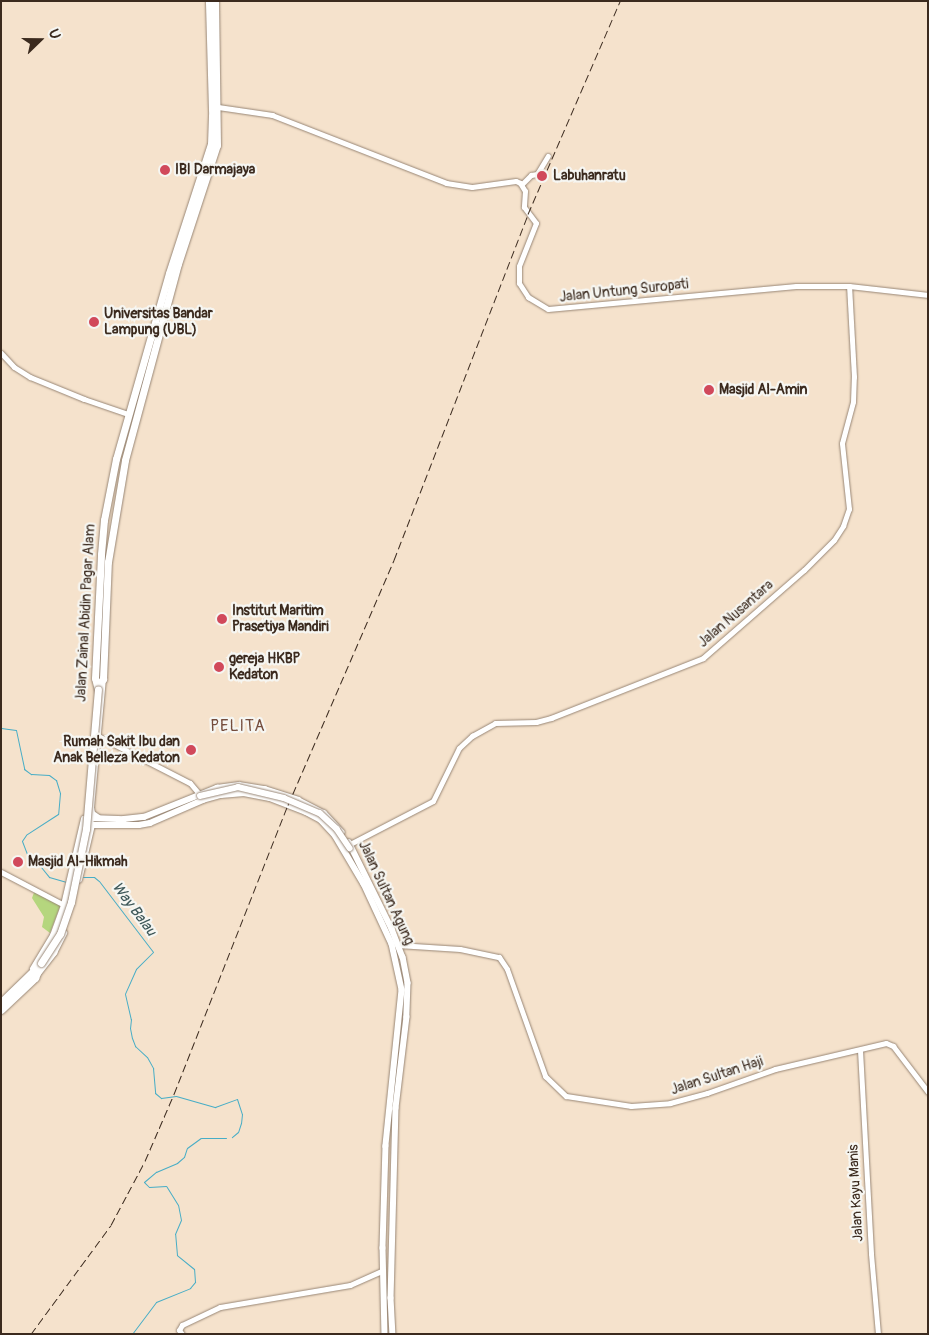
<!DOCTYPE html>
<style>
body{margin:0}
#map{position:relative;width:929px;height:1335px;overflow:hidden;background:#f5e2cc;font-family:Pangolin,sans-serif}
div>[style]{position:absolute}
.green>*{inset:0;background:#b5d67e}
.stream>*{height:1px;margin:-0.5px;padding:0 0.5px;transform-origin:0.5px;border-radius:0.5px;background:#47adc6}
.roads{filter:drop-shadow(0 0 1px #988675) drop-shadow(0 0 1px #988675)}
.secondary>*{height:5px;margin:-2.5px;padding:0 2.5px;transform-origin:2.5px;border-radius:2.5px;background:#fff}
.primary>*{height:5.5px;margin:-2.75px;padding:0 2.75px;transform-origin:2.75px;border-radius:2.75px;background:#fff}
.highway>*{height:7px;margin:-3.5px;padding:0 3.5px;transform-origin:3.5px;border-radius:3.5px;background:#fff}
.rail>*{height:1px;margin-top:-0.5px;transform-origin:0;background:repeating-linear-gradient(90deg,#3b2a1e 0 8px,transparent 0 12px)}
.bridges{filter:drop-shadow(0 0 1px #988675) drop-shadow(0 0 1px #988675)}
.primary-bridge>*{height:5.5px;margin:-2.75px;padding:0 2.75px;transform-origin:2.75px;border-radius:2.75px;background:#fff}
.highway-bridge>*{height:7px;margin:-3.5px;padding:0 3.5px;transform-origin:3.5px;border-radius:3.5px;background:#fff}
.dots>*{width:14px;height:14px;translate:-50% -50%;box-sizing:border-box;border:2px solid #f6f6f2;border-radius:50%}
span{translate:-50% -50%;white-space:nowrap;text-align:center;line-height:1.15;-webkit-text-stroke:4.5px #f6f6f2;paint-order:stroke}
.poi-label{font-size:14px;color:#3b2a1e;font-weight:700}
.left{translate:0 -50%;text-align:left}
.right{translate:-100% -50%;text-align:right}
.street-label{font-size:14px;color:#3b2a1e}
.water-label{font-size:15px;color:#3f5859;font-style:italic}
.quarter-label{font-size:16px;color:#754d3d;letter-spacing:1px}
.frame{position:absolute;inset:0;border:2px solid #3b2a1e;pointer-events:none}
.north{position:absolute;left:15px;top:15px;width:50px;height:50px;-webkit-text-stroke:4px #f6f6f2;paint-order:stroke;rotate:68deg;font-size:14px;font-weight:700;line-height:20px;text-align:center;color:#3b2a1e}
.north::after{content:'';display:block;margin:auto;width:18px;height:22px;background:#3b2a1e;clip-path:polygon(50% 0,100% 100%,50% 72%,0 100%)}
</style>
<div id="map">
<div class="green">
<div style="clip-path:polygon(35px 890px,61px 904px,50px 933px,42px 927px,44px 917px,32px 898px)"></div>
</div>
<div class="stream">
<div style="left:1px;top:728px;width:15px;rotate:8deg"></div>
<div style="left:16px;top:730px;width:40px;rotate:78deg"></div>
<div style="left:24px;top:769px;width:9px;rotate:36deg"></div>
<div style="left:31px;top:774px;width:18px;rotate:3deg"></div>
<div style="left:49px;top:775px;width:9px;rotate:36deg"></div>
<div style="left:56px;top:780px;width:14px;rotate:73deg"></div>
<div style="left:60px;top:793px;width:21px;rotate:95deg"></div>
<div style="left:58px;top:814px;width:38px;rotate:147deg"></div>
<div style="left:26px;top:835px;width:7px;rotate:124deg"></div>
<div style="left:22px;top:841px;width:17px;rotate:69deg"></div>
<div style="left:28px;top:857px;width:16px;rotate:38deg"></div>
<div style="left:41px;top:867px;width:13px;rotate:51deg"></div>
<div style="left:49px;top:877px;width:19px;rotate:16deg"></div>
<div style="left:83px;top:877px;width:11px"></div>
<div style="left:94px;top:877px;width:6px;rotate:39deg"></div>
<div style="left:99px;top:881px;width:89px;rotate:52.7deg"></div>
<div style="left:153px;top:952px;width:24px;rotate:135deg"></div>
<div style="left:136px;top:969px;width:27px;rotate:114deg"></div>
<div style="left:125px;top:994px;width:26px;rotate:77deg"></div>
<div style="left:131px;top:1019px;width:9px;rotate:96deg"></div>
<div style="left:130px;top:1028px;width:10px;rotate:79deg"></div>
<div style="left:132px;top:1038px;width:9px;rotate:69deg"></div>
<div style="left:135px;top:1046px;width:16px;rotate:43deg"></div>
<div style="left:147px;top:1057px;width:13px;rotate:61deg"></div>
<div style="left:153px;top:1068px;width:25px;rotate:85deg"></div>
<div style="left:155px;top:1093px;width:8px;rotate:40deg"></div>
<div style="left:161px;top:1098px;width:15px;rotate:-8deg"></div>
<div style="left:176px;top:1096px;width:41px;rotate:15.8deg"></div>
<div style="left:215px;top:1107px;width:23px;rotate:-20deg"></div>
<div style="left:237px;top:1099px;width:16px;rotate:72deg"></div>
<div style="left:242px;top:1114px;width:9px;rotate:96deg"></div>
<div style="left:241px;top:1123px;width:9px;rotate:108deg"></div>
<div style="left:238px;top:1132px;width:8px;rotate:140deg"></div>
<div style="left:132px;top:1334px;width:40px;rotate:-53deg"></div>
<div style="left:156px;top:1302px;width:37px;rotate:-22deg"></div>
<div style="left:190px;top:1288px;width:8px;rotate:-50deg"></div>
<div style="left:195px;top:1282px;width:13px;rotate:-94deg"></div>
<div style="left:194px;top:1269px;width:22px;rotate:-141deg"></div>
<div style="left:177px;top:1255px;width:21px;rotate:-95deg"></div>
<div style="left:175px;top:1234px;width:15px;rotate:-67deg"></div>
<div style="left:181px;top:1220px;width:15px;rotate:-101deg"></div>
<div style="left:178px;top:1205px;width:22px;rotate:-122deg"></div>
<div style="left:166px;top:1186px;width:17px;rotate:177deg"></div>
<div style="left:149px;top:1187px;width:7px;rotate:-135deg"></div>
<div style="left:144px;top:1182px;width:16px;rotate:-40deg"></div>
<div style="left:156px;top:1172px;width:23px;rotate:-23deg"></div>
<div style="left:177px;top:1163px;width:9px;rotate:-41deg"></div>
<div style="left:184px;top:1157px;width:9px;rotate:-72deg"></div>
<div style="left:187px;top:1148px;width:17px;rotate:-36deg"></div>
<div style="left:201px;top:1138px;width:25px"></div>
</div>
<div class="roads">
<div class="secondary">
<div style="left:218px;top:107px;width:55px;rotate:8.4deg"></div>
<div style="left:272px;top:115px;width:187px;rotate:21.3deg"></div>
<div style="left:446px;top:183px;width:26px;rotate:9deg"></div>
<div style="left:472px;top:187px;width:44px;rotate:-7.8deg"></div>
<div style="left:516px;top:181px;width:4px;rotate:27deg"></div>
<div style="left:520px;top:183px;width:9px;rotate:58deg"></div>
<div style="left:525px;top:191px;width:16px;rotate:94deg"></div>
<div style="left:524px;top:207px;width:20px;rotate:53deg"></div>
<div style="left:536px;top:223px;width:46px;rotate:111.6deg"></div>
<div style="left:519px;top:266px;width:17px;rotate:90deg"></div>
<div style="left:519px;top:283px;width:17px;rotate:57deg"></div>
<div style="left:528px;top:297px;width:23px;rotate:31deg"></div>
<div style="left:548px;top:309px;width:249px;rotate:-5.3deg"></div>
<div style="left:796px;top:286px;width:53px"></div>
<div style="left:849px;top:286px;width:80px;rotate:6.5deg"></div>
<div style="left:522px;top:184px;width:13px;rotate:-45deg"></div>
<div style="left:531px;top:175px;width:6px;rotate:-9deg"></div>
<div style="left:537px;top:174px;width:21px;rotate:-59deg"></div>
<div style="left:1px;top:353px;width:19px;rotate:47deg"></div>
<div style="left:14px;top:367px;width:19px;rotate:32deg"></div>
<div style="left:30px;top:377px;width:58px;rotate:22.2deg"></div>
<div style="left:84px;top:399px;width:46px;rotate:18.8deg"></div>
<div style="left:98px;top:736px;width:103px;rotate:27.1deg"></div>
<div style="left:190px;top:783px;width:16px;rotate:50deg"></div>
<div style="left:350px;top:844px;width:93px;rotate:-27.4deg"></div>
<div style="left:433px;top:801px;width:59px;rotate:-63.9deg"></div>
<div style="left:459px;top:748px;width:18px;rotate:-43deg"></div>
<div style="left:472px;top:736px;width:26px;rotate:-29deg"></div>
<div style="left:495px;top:723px;width:41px;rotate:-1.4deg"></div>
<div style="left:536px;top:722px;width:16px;rotate:-15deg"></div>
<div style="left:551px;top:718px;width:163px;rotate:-21.5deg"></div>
<div style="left:703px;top:658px;width:134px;rotate:-41.1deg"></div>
<div style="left:804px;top:570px;width:42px;rotate:-45deg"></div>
<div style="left:834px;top:540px;width:17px;rotate:-57deg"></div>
<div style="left:843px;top:526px;width:18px;rotate:-71deg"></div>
<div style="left:849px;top:509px;width:66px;rotate:-96.1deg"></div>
<div style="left:842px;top:443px;width:42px;rotate:-75deg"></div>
<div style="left:853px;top:402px;width:25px;rotate:-88deg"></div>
<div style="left:854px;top:377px;width:91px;rotate:-93.1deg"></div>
<div style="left:1px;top:872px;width:71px;rotate:27.6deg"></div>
<div style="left:398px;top:945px;width:62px;rotate:3.7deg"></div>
<div style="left:460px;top:949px;width:40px;rotate:12deg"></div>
<div style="left:499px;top:957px;width:14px;rotate:56deg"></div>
<div style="left:507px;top:969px;width:114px;rotate:70.4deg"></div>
<div style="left:545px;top:1076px;width:29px;rotate:44deg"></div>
<div style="left:566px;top:1096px;width:66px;rotate:8.7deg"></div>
<div style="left:631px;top:1106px;width:39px;rotate:-4deg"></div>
<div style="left:670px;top:1103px;width:38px;rotate:-15deg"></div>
<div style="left:707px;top:1093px;width:72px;rotate:-19.4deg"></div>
<div style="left:775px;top:1069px;width:114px;rotate:-13.2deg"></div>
<div style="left:886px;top:1043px;width:8px;rotate:23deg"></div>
<div style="left:893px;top:1046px;width:58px;rotate:52.7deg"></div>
<div style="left:860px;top:1050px;width:204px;rotate:86.9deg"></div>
<div style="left:871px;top:1254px;width:80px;rotate:85deg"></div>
<div style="left:182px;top:1334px;width:5px;rotate:-127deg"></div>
<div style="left:179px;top:1330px;width:6px;rotate:-59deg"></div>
<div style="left:182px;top:1325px;width:42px;rotate:-25.3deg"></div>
<div style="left:220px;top:1307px;width:132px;rotate:-9.6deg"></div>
<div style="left:350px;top:1285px;width:36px;rotate:-24deg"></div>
</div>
<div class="primary">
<div style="left:98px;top:818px;width:7px;rotate:-146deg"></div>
<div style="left:92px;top:814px;width:6px;rotate:-99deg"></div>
<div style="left:91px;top:808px;width:130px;rotate:-84.7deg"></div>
<div style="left:85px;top:821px;width:7px;rotate:-27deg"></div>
<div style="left:91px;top:818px;width:33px;rotate:2deg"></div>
<div style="left:124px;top:819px;width:20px;rotate:-6deg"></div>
<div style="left:144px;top:817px;width:79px;rotate:-21.7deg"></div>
<div style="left:217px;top:788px;width:22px;rotate:-8deg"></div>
<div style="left:239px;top:785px;width:26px;rotate:9deg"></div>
<div style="left:265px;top:789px;width:35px;rotate:18deg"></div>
<div style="left:298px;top:800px;width:29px;rotate:27deg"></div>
<div style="left:324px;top:813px;width:26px;rotate:47deg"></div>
<div style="left:349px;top:842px;width:97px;rotate:63.7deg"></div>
<div style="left:392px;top:929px;width:30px;rotate:69deg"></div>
<div style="left:403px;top:957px;width:26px;rotate:79deg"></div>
<div style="left:408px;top:983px;width:34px;rotate:92deg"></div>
<div style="left:407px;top:1017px;width:92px;rotate:96.9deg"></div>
<div style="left:396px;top:1108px;width:190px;rotate:91.5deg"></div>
<div style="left:391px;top:1298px;width:36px;rotate:87deg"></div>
<div style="left:79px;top:880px;width:57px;rotate:-76.7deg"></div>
<div style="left:92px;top:825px;width:47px"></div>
<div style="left:139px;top:825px;width:11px;rotate:-10deg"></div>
<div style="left:150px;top:823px;width:58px;rotate:-23.5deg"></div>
<div style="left:203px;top:800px;width:19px;rotate:-16deg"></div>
<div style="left:221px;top:795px;width:23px;rotate:-5deg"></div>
<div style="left:244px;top:793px;width:26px;rotate:11deg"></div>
<div style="left:270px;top:798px;width:39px;rotate:21deg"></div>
<div style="left:306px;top:812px;width:17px;rotate:28deg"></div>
<div style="left:321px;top:820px;width:21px;rotate:47deg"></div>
<div style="left:335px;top:835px;width:57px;rotate:59.4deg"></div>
<div style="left:364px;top:884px;width:66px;rotate:65deg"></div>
<div style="left:392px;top:944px;width:47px;rotate:77.7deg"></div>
<div style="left:402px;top:990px;width:157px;rotate:95.9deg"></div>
<div style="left:386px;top:1146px;width:102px;rotate:91.7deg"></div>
<div style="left:383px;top:1248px;width:86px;rotate:88.7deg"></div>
<div style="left:33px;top:969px;width:39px;rotate:-59deg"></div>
<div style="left:53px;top:936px;width:33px;rotate:-70deg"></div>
<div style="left:64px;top:905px;width:88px;rotate:-76.9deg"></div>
<div style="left:37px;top:975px;width:28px;rotate:-52deg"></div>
<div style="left:54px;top:953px;width:22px;rotate:-63deg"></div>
</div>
<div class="highway">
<div style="left:98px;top:685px;width:8px;rotate:-50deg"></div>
<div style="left:103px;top:679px;width:117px;rotate:-87.6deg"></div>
<div style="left:108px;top:562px;width:103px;rotate:-80.5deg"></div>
<div style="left:125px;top:460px;width:203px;rotate:-74.9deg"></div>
<div style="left:178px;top:264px;width:125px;rotate:-71.9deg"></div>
<div style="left:217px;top:145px;width:144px;rotate:-90.8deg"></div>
<div style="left:98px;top:690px;width:12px;rotate:-104deg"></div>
<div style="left:95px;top:678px;width:124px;rotate:-87.2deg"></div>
<div style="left:101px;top:554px;width:34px;rotate:-85deg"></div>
<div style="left:104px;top:520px;width:62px;rotate:-78.9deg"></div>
<div style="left:116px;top:459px;width:193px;rotate:-74.1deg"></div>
<div style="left:169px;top:273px;width:136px;rotate:-72deg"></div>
<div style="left:211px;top:144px;width:34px;rotate:-88deg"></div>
<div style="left:212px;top:110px;width:109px;rotate:-91.6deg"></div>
<div style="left:1px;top:1002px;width:50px;rotate:-44.2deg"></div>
<div style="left:1px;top:1010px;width:47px;rotate:-43.3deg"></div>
<div style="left:35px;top:978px;width:16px;rotate:-68deg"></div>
</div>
</div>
<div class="rail">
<div style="left:31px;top:1334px;width:135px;rotate:-53.7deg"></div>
<div style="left:111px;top:1225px;width:72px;rotate:-62deg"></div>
<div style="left:145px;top:1161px;width:73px;rotate:-66.6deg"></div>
<div style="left:174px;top:1094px;width:311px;rotate:-68.5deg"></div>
<div style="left:288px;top:805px;width:267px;rotate:-66.6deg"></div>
<div style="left:394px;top:560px;width:371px;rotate:-68.8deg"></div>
<div style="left:528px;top:214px;width:232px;rotate:-66.6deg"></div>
</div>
<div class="bridges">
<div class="primary-bridge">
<div style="left:200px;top:796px;width:39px;rotate:-13deg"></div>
<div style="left:238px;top:787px;width:47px;rotate:13.4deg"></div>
<div style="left:284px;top:798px;width:39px;rotate:23deg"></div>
<div style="left:320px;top:813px;width:23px;rotate:43deg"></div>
<div style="left:337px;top:829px;width:23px;rotate:56deg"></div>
</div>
<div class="highway-bridge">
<div style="left:41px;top:963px;width:35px;rotate:-57deg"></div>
<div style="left:60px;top:934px;width:34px;rotate:-71deg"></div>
<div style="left:71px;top:902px;width:75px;rotate:-78.4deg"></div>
<div style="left:86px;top:829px;width:140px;rotate:-85.1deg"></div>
</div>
</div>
<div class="dots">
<div style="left:165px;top:170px;background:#d1495b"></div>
<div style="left:542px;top:176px;background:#d1495b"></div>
<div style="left:94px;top:322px;background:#d1495b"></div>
<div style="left:709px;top:390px;background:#d1495b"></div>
<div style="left:222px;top:619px;background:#d1495b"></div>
<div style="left:219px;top:667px;background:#d1495b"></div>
<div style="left:191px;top:750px;background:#d1495b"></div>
<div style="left:18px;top:862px;background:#d1495b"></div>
</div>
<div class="poi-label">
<span class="left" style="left:175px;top:170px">IBI Darmajaya</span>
<span class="left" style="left:553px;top:176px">Labuhanratu</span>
<span class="left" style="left:104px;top:322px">Universitas Bandar<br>Lampung (UBL)</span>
<span class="left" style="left:719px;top:390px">Masjid Al-Amin</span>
<span class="left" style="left:232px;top:619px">Institut Maritim<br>Prasetiya Mandiri</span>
<span class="left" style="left:229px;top:667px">gereja HKBP<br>Kedaton</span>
<span class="right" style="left:180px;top:750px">Rumah Sakit Ibu dan<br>Anak Belleza Kedaton</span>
<span class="left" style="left:28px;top:862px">Masjid Al-Hikmah</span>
</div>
<div class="street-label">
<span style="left:624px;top:291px;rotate:-6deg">Jalan Untung Suropati</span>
<span style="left:86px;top:613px;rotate:-87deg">Jalan Zainal Abidin Pagar Alam</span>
<span style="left:736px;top:614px;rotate:-41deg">Jalan Nusantara</span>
<span style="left:386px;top:893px;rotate:65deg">Jalan Sultan Agung</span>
<span style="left:717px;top:1076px;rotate:-18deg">Jalan Sultan Haji</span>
<span style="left:856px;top:1193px;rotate:-93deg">Jalan Kayu Manis</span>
</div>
<div class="water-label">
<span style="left:134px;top:909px;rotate:53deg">Way Balau</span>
</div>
<div class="quarter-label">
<span style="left:238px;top:726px">PELITA</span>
</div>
<div class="frame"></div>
<div class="north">U</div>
</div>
